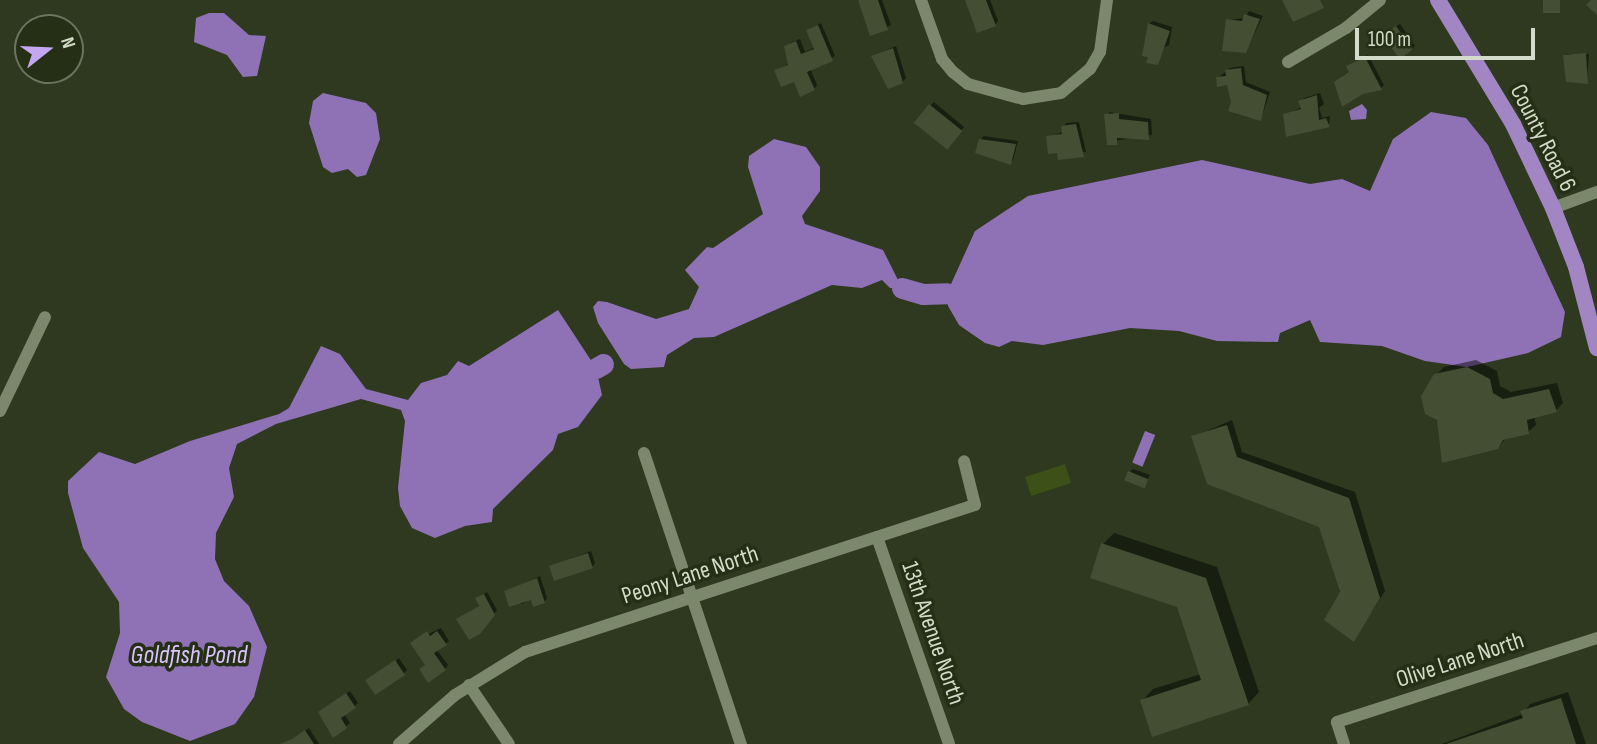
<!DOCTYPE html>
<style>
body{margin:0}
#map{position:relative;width:1597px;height:744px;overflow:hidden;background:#2e391f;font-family:"Sofia Sans Condensed",sans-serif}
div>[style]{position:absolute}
.green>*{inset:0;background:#3c5017;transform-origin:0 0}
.water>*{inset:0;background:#8f71b6;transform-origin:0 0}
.shadow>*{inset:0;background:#0007}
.river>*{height:21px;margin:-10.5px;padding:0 10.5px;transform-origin:10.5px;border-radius:10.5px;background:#8f71b6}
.building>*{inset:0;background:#434e33;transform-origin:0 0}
.minor>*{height:12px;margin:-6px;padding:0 6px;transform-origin:6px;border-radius:6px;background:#7b886b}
.major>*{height:16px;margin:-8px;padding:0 8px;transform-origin:8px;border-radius:8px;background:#a186c3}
span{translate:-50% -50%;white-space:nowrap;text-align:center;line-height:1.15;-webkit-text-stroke:7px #252f15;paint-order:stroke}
.street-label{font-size:24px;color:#d4dbcb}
.water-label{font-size:26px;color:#dac3fd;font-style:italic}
.north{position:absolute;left:14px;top:14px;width:70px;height:70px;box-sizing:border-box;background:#252f15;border:2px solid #6b745e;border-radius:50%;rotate:72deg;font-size:19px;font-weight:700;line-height:28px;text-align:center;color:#d4dbcb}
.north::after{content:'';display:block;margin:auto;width:24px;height:32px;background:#c5a6f1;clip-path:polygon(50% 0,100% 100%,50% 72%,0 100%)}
.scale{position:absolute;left:1355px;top:28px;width:180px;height:32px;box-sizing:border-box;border:4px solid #d4dbcb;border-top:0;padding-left:9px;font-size:21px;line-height:24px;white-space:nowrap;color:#d4dbcb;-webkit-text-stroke:5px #252f15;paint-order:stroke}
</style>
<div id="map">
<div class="green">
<div style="left:1065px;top:464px;width:20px;height:42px;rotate:72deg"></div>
</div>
<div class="water">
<div style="clip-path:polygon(209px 13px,224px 13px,249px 35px,266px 36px,257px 76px,243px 77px,227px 55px,194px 42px,196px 18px)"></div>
<div style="clip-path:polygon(323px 93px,366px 103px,376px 113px,380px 139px,366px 175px,357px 177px,348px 169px,332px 173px,323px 167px,309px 123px,313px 101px)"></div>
<div style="clip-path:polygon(1362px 104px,1367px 110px,1366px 119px,1351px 120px,1349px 111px)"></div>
<div style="clip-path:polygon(1431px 112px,1466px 118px,1488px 145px,1565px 312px,1561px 337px,1528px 353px,1467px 367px,1425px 361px,1382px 346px,1320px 342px,1310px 320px,1280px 333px,1278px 342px,1217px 341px,1179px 331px,1130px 328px,1043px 345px,1012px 341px,999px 347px,985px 343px,959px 325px,948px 306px,947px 293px,975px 231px,1028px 196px,1202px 160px,1310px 184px,1342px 179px,1370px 191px,1393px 139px)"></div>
<div style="clip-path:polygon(774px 139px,806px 147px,820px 167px,820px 191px,802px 216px,805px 224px,883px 250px,902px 288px,890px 288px,882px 280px,862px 288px,832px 285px,714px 337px,694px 338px,667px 355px,664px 367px,631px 369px,624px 364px,598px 323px,593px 307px,598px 301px,607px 302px,656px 319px,689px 309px,699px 287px,685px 270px,707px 247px,713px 248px,763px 214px,748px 167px,749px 156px)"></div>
<div style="clip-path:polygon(558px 310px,596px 368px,602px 395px,578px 427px,558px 434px,553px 450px,493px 509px,492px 522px,465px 526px,435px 538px,412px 528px,400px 506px,398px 488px,405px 421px,401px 410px,361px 399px,276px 424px,237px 444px,229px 468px,234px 497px,216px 533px,215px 559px,224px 581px,249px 606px,267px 647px,254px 697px,235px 724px,190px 741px,142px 722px,124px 709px,106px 677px,120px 633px,119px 602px,83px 548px,68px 493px,68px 481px,99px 452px,135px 464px,190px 441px,279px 414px,289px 408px,321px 346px,340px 354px,366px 389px,408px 400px,421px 383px,447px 375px,458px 361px,469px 366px)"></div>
<div style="left:1145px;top:431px;width:11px;height:34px;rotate:22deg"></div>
</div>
<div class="shadow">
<div style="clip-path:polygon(860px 0,882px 0,891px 25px,872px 34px)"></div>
<div style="clip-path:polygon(967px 0,990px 0,998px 21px,995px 25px)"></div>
<div style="clip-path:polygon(1249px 11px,1263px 16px,1246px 51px,1228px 20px,1245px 18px)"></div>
<div style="clip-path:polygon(1153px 21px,1172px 27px,1169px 45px,1163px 48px,1158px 63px,1149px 24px)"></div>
<div style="clip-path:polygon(821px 23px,835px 56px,810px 68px,817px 85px,814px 89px,776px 71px,790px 63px,790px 43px,800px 39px,805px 52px,815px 47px,808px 30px)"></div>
<div style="clip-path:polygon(1400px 24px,1415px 46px,1411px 49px,1388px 32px)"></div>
<div style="clip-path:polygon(896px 46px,906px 78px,902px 82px,873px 56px)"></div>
<div style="clip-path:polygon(1566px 54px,1589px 54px,1587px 82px,1565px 55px)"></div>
<div style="clip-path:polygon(1368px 55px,1384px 85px,1381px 88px,1348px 66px)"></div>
<div style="clip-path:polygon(1244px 66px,1246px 82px,1270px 92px,1261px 119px,1233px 102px,1228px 83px,1218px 78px,1230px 68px)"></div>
<div style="clip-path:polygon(1320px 93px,1324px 104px,1319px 108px,1322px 118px,1330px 116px,1329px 125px,1285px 115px,1302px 107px,1304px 98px)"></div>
<div style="clip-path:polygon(934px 102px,964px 127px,951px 143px,930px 106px)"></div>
<div style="clip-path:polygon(1109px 112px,1151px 119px,1152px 135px,1107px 142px)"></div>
<div style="clip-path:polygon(1079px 122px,1086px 152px,1059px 151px,1048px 137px,1063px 132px,1066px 123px)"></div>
<div style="clip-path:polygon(984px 136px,1018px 141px,1013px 160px,1010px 163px,981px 139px)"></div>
<div style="clip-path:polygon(1476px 360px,1497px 371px,1500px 386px,1511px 392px,1557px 383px,1563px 403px,1556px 410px,1534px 416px,1536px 425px,1528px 432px,1507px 437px,1498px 448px,1436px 375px,1444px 367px)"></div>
<div style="clip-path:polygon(1232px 420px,1242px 452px,1355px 492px,1385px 591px,1354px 639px,1320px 526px,1193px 437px)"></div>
<div style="clip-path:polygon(1133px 469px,1150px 475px,1144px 486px,1130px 472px)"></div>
<div style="clip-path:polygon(1114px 533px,1217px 567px,1259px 692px,1248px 704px,1142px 701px,1153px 689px,1201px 674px,1178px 606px,1103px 544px)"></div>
<div style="clip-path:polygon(591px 551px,595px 563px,592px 567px,551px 567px)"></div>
<div style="clip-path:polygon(540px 576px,547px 598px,544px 602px,532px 597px,522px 604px,506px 592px)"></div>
<div style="clip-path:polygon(487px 592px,497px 610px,483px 628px,477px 599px)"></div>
<div style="clip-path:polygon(441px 628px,449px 641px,437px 650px,448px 665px,445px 669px,427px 664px,416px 640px)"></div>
<div style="clip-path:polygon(399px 658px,407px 670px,404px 673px,373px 680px)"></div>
<div style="clip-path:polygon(350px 691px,358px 703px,344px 714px,350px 723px,333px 736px,323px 709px)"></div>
<div style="clip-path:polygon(1568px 692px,1586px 744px,1442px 744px,1523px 714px,1530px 704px)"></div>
<div style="clip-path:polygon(309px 728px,319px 744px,285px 744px)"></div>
</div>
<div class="river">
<div style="left:902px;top:288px;width:22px;rotate:16deg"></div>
<div style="left:923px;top:294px;width:24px;rotate:-2deg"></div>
<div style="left:596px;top:368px;width:8px;rotate:-30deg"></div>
</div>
<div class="building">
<div style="clip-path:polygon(858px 0,878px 0,888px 30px,870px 36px)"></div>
<div style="clip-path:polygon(965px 0,986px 0,996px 26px,977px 33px)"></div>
<div style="clip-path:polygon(1282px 0,1320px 0,1324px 8px,1293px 22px)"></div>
<div style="left:1543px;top:0;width:17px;height:13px"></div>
<div style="clip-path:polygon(1591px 0,1597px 0,1597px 15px,1586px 5px)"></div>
<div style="clip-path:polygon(1244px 14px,1260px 19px,1246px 53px,1222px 51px,1226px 19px,1242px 21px)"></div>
<div style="clip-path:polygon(1148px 23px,1170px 31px,1158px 65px,1146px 63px,1148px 57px,1142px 56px)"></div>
<div style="clip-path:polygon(818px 25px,833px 61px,807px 72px,815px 90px,800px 97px,794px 82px,781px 87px,774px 70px,788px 65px,784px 46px,796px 41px,801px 54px,814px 49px,806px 30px)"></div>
<div style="left:1396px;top:26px;width:29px;height:16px;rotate:55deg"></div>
<div style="left:1378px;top:29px;width:9px;height:9px;rotate:58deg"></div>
<div style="clip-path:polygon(893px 48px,903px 83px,888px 89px,871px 56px)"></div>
<div style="clip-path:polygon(1586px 53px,1588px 84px,1566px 82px,1563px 55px)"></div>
<div style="clip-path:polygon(1365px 57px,1382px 90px,1363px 94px,1342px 107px,1334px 82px,1349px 72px,1346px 66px)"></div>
<div style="clip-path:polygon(1241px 68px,1243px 85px,1267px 95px,1261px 121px,1228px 111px,1231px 102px,1227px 85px,1217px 87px,1216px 77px,1226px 76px,1225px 70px)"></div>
<div style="clip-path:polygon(1317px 95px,1319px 120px,1326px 118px,1330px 127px,1286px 137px,1283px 114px,1301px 109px,1298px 101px)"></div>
<div style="left:929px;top:104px;width:43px;height:24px;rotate:39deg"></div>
<div style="clip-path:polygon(1119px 113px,1119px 119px,1148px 122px,1149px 140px,1117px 138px,1117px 145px,1107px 145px,1104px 114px)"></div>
<div style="clip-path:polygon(1076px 124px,1084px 157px,1058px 160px,1057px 153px,1048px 154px,1046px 136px,1062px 134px,1061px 126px)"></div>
<div style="clip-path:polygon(979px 139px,1016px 144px,1011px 165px,975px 153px)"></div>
<div style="clip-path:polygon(1467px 367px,1490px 379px,1493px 393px,1503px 399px,1549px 389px,1557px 412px,1527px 420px,1529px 434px,1503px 440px,1498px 449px,1442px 463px,1437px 420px,1425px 414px,1421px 396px,1434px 374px)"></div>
<div style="clip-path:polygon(1227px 425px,1237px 457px,1349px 498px,1380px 598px,1354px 642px,1324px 620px,1340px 592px,1319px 527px,1207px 484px,1191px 436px)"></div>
<div style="left:1128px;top:471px;width:22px;height:10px;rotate:22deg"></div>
<div style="clip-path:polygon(1101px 543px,1206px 578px,1249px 705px,1152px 737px,1140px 700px,1201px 680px,1177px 607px,1090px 578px)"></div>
<div style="left:588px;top:553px;width:16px;height:41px;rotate:72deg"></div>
<div style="clip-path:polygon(537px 578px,545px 603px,533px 607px,531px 600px,509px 607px,504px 591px)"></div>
<div style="clip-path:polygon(484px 594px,495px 615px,480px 634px,469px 640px,456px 619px,479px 606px,475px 598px)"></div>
<div style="clip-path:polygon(427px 631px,430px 636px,437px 631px,447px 645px,434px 653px,446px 670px,428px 683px,419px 669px,425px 665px,410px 643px)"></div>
<div style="left:395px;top:660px;width:18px;height:36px;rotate:56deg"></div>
<div style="clip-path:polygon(346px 693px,356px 708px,341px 718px,347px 728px,333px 738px,318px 712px)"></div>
<div style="clip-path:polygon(1561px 698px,1576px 744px,1446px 744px,1523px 718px,1520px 711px)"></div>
<div style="clip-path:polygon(305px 730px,314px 744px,280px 744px,292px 739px)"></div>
</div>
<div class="minor">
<div style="left:921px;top:0;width:63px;rotate:70.4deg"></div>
<div style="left:942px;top:59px;width:17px;rotate:50deg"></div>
<div style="left:953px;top:72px;width:19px;rotate:39deg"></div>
<div style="left:968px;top:84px;width:57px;rotate:15.3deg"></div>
<div style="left:1023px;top:99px;width:38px;rotate:-9deg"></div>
<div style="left:1061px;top:93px;width:38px;rotate:-40deg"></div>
<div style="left:1090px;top:69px;width:20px;rotate:-60deg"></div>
<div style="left:1100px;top:52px;width:52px;rotate:-82.3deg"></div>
<div style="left:1288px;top:62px;width:67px;rotate:-30.4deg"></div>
<div style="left:1346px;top:28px;width:44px;rotate:-39.5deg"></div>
<div style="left:1553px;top:208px;width:47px;rotate:-20deg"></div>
<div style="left:0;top:411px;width:104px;rotate:-64.4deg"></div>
<div style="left:644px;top:453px;width:307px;rotate:71.6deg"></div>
<div style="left:877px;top:537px;width:219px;rotate:70.8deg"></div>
<div style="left:469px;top:685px;width:71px;rotate:55.9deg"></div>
<div style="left:399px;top:744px;width:74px;rotate:-41.2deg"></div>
<div style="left:455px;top:695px;width:82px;rotate:-31.6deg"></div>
<div style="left:525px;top:652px;width:473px;rotate:-18.1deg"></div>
<div style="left:975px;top:505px;width:45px;rotate:-104deg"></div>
<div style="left:1344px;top:744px;width:23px;rotate:-108deg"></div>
<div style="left:1337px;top:722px;width:273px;rotate:-17.9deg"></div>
</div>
<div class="major">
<div style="left:1438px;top:0;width:145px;rotate:58.8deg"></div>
<div style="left:1513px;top:124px;width:93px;rotate:64.5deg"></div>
<div style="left:1553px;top:208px;width:63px;rotate:68.7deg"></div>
<div style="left:1576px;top:267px;width:84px;rotate:75.5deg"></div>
</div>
<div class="street-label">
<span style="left:1543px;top:138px;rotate:63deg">County Road 6</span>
<span style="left:690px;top:575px;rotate:-18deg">Peony Lane North</span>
<span style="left:933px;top:633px;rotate:71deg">13th Avenue North</span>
<span style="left:1460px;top:660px;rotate:-18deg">Olive Lane North</span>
</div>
<div class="water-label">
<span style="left:189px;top:656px">Goldfish Pond</span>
</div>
<div class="north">N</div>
<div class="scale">100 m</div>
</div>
